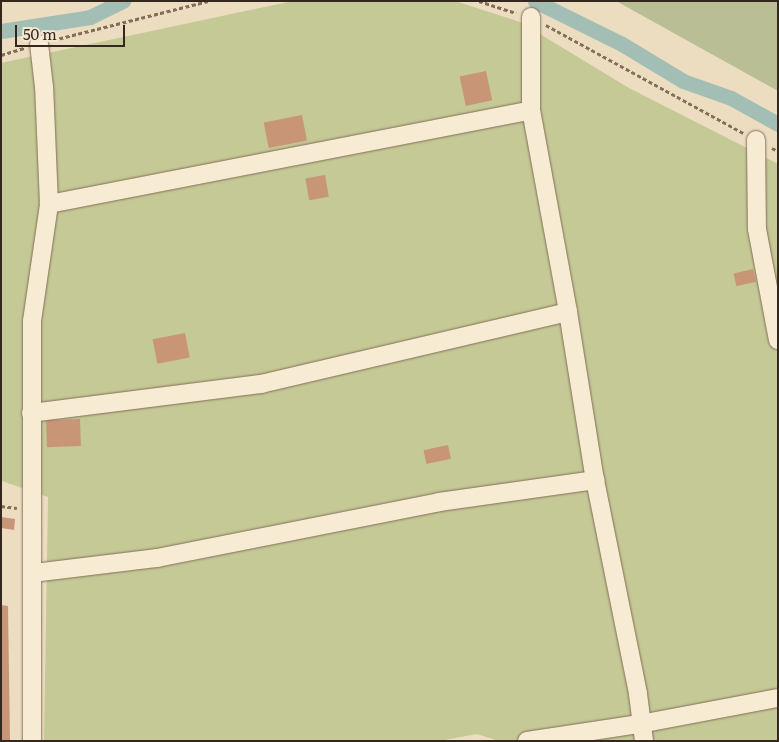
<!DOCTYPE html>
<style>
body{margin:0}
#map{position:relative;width:779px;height:742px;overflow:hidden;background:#ecddc0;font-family:Literata,serif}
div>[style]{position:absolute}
.green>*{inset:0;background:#c4c995}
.cemetery>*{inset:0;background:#babe94}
.canal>*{height:15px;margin:-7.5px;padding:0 7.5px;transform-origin:7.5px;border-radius:7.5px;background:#a3beb5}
.building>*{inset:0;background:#c89677;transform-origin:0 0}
.path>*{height:2.5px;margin-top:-1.25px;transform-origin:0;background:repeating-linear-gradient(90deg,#846e59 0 4px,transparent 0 6.5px)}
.roads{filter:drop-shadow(0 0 1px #846e59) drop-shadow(0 0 1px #846e59)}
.minor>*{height:18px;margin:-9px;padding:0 9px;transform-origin:9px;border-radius:9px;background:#f7ebd3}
span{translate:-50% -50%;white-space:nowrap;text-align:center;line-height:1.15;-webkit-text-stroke:4px #f3e8cf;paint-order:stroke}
.frame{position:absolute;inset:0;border:2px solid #34271d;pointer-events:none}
.scale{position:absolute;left:15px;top:25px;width:110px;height:22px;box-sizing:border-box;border:2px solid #34271d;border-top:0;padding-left:6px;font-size:15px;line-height:18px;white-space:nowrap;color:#34271d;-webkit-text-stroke:4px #f3e8cf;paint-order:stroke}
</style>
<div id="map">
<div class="green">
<div style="clip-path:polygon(293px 1px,455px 1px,520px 22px,629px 88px,778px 164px,778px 741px,499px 741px,477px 734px,439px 741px,44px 741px,48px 497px,2px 481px,1px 63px)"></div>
</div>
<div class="cemetery">
<div style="clip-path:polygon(616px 1px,778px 1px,778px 91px)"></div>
</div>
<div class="canal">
<div style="left:535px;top:1px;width:97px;rotate:26.3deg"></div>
<div style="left:622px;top:44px;width:71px;rotate:31.2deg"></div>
<div style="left:683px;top:81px;width:51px;rotate:19.5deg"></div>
<div style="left:731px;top:98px;width:54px;rotate:29deg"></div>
<div style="left:1px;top:31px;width:90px;rotate:-8.9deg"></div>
<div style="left:90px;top:17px;width:37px;rotate:-26deg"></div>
</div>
<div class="building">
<div style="left:486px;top:71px;width:30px;height:27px;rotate:78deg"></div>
<div style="left:302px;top:115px;width:26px;height:39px;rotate:79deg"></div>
<div style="left:325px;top:175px;width:22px;height:20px;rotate:80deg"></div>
<div style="left:753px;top:269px;width:13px;height:20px;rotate:77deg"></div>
<div style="left:185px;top:333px;width:25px;height:33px;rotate:79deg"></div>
<div style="left:80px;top:419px;width:27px;height:34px;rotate:88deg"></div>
<div style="left:448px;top:445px;width:14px;height:25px;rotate:78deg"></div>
<div style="clip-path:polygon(1px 517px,15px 519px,14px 530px,1px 528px)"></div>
<div style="clip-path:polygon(1px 605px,8px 606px,10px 741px,1px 741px)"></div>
</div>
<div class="path">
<div style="left:479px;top:1px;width:39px;rotate:18deg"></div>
<div style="left:546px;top:25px;width:225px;rotate:28.7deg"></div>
<div style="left:53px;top:40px;width:160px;rotate:-14.1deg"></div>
<div style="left:1px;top:55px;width:24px;rotate:-17deg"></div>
<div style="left:772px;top:148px;width:7px;rotate:27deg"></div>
<div style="left:1px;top:506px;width:16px;rotate:7deg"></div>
</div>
<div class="roads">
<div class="minor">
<div style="left:531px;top:17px;width:93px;rotate:90deg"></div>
<div style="left:756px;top:140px;width:89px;rotate:89.4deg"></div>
<div style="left:757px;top:229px;width:113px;rotate:79.3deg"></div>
<div style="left:49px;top:204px;width:491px;rotate:-11deg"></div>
<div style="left:531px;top:110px;width:205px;rotate:79.6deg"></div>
<div style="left:568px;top:312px;width:170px;rotate:80.9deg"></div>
<div style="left:595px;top:480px;width:218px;rotate:78.6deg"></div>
<div style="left:638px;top:694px;width:47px;rotate:82.7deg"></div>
<div style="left:31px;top:413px;width:232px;rotate:-7.2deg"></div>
<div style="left:261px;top:384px;width:315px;rotate:-13.2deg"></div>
<div style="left:33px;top:573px;width:125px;rotate:-6.9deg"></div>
<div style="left:157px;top:558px;width:288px;rotate:-11.2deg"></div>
<div style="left:439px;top:502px;width:158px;rotate:-8deg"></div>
<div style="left:32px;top:741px;width:420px;rotate:-90deg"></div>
<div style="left:32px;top:321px;width:118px;rotate:-81.7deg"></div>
<div style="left:49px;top:204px;width:117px;rotate:-92.4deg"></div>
<div style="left:44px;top:87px;width:43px;rotate:-96.6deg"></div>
<div style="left:527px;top:741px;width:114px;rotate:-8.6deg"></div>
<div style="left:640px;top:724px;width:140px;rotate:-10.7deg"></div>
</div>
</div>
<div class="frame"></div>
<div class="scale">50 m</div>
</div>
